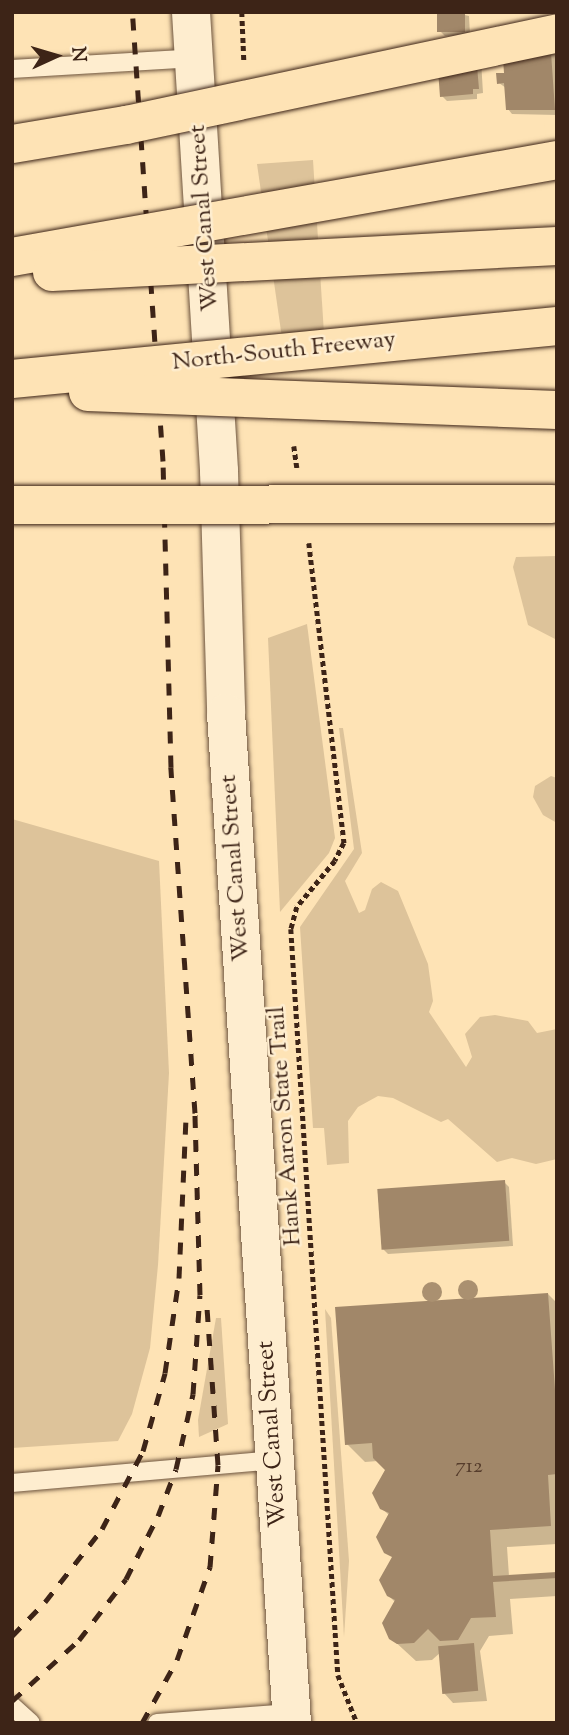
<!DOCTYPE html>
<style>
body{margin:0}
#map{position:relative;width:569px;height:1735px;overflow:hidden;background:#fee3b5;font-family:"Sorts Mill Goudy",serif}
div>[style]{position:absolute}
.green>*{inset:0;background:#ddc39a}
.pier>*{inset:0;background:#fee3b5}
.shadow>*{inset:0;background:#0003}
.building>*{inset:0;background:#a18769;transform-origin:0 0}
.path>*{height:4.5px;margin-top:-2.25px;transform-origin:0;background:repeating-linear-gradient(90deg,#3d2417 0 5px,transparent 0 8.5px)}
.roads{filter:drop-shadow(0 0 2px #6d543e) drop-shadow(0 0 2px #6d543e)}
.service>*{height:18px;margin:-9px;padding:0 9px;transform-origin:9px;border-radius:9px;background:#feedcf}
.tertiary>*{height:38px;margin:-19px;padding:0 19px;transform-origin:19px;border-radius:19px;background:#feedcf}
.rail>*{height:5px;margin-top:-2.5px;transform-origin:0;background:repeating-linear-gradient(90deg,#3d2417 0 12px,transparent 0 24px)}
.bridges{filter:drop-shadow(0 0 2px #3d2417) drop-shadow(0 0 2px #3d2417)}
.motorway-bridge>*{height:38px;margin:-19px;padding:0 19px;transform-origin:19px;border-radius:19px;background:#fee3b5}
.trees>*{width:20px;height:20px;margin:-10px;border-radius:50%;background:#aa9070}
span{translate:-50% -50%;white-space:nowrap;text-align:center;line-height:1.15;-webkit-text-stroke:5px #feedcf;paint-order:stroke}
.number-label{font-size:21px;color:#563d2c}
.number-label span{-webkit-text-stroke-width:0}
.street-label{font-size:24px;color:#3d2417}
.frame{position:absolute;inset:0;border:14px solid #3d2417;pointer-events:none}
.north{position:absolute;left:21px;top:21px;width:70px;height:70px;-webkit-text-stroke:5px #feedcf;paint-order:stroke;rotate:86deg;font-size:19px;font-weight:700;line-height:28px;text-align:center;color:#3d2417}
.north::after{content:'';display:block;margin:auto;width:24px;height:32px;background:#3d2417;clip-path:polygon(50% 0,100% 100%,50% 72%,0 100%)}
</style>
<div id="map">
<div class="green">
<div style="clip-path:polygon(313px 160px,324px 334px,282px 338px,257px 164px)"></div>
<div style="clip-path:polygon(557px 556px,557px 640px,528px 625px,513px 567px,516px 557px)"></div>
<div style="clip-path:polygon(307px 624px,335px 838px,329px 853px,280px 912px,268px 638px)"></div>
<div style="clip-path:polygon(339px 728px,343px 728px,362px 853px,345px 881px,359px 913px,365px 910px,372px 889px,381px 882px,398px 891px,428px 964px,433px 1001px,429px 1012px,466px 1067px,472px 1057px,465px 1034px,480px 1017px,495px 1015px,528px 1021px,537px 1033px,557px 1029px,557px 1159px,536px 1164px,512px 1158px,497px 1162px,448px 1119px,441px 1122px,393px 1098px,378px 1096px,358px 1107px,348px 1121px,349px 1163px,327px 1165px,324px 1128px,313px 1128px,300px 927px,354px 849px)"></div>
<div style="clip-path:polygon(551px 776px,557px 778px,557px 823px,543px 815px,533px 797px,535px 786px)"></div>
<div style="clip-path:polygon(12px 819px,159px 861px,169px 1073px,158px 1265px,150px 1348px,132px 1414px,118px 1441px,12px 1448px)"></div>
<div style="clip-path:polygon(325px 1309px,331px 1318px,349px 1561px,344px 1637px)"></div>
<div style="clip-path:polygon(216px 1318px,221px 1318px,228px 1424px,199px 1437px,198px 1420px)"></div>
</div>
<div class="pier">
<div style="clip-path:polygon(557px 116px,557px 265px,544px 118px)"></div>
</div>
<div class="shadow">
<div style="clip-path:polygon(452px 12px,469px 16px,470px 35px,445px 36px,440px 31px)"></div>
<div style="clip-path:polygon(555px 44px,557px 115px,512px 114px,508px 109px,506px 88px,499px 83px)"></div>
<div style="clip-path:polygon(481px 60px,483px 93px,477px 94px,477px 99px,447px 101px,442px 96px)"></div>
<div style="clip-path:polygon(504px 1182px,509px 1187px,513px 1246px,388px 1254px,383px 1249px)"></div>
<div style="clip-path:polygon(548px 1294px,557px 1303px,557px 1544px,507px 1547px,509px 1576px,557px 1573px,557px 1596px,510px 1599px,513px 1634px,489px 1636px,480px 1651px,487px 1701px,453px 1703px,444px 1693px,441px 1652px,432px 1660px,416px 1661px,391px 1638px,384px 1623px,396px 1603px,388px 1595px,394px 1558px,389px 1515px,381px 1508px,387px 1470px,378px 1461px,365px 1462px,347px 1444px)"></div>
</div>
<div class="building">
<div style="left:437px;top:12px;width:28px;height:20px"></div>
<div style="clip-path:polygon(550px 38px,555px 110px,506px 110px,504px 83px,497px 84px,496px 73px,504px 73px,502px 44px)"></div>
<div style="clip-path:polygon(476px 54px,479px 89px,473px 89px,473px 94px,440px 97px,437px 56px)"></div>
<div style="left:505px;top:1180px;width:61px;height:128px;rotate:86deg"></div>
<div style="clip-path:polygon(548px 1293px,557px 1417px,557px 1474px,548px 1475px,551px 1526px,490px 1530px,493px 1576px,557px 1572px,557px 1578px,493px 1582px,496px 1617px,471px 1618px,458px 1640px,440px 1641px,428px 1629px,414px 1643px,397px 1644px,389px 1639px,382px 1623px,395px 1600px,387px 1596px,379px 1580px,392px 1557px,384px 1553px,376px 1537px,389px 1513px,380px 1509px,372px 1493px,385px 1470px,373px 1458px,372px 1443px,345px 1445px,335px 1307px)"></div>
<div style="left:474px;top:1643px;width:48px;height:36px;rotate:85deg"></div>
</div>
<div class="path">
<div style="left:242px;top:12px;width:48px;rotate:87.6deg"></div>
<div style="left:294px;top:446px;width:22px;rotate:82deg"></div>
<div style="left:309px;top:543px;width:302px;rotate:83.3deg"></div>
<div style="left:344px;top:843px;width:20px;rotate:117deg"></div>
<div style="left:335px;top:861px;width:60px;rotate:129.6deg"></div>
<div style="left:297px;top:907px;width:23px;rotate:105deg"></div>
<div style="left:291px;top:929px;width:747px;rotate:86.39deg"></div>
<div style="left:338px;top:1675px;width:52px;rotate:68.4deg"></div>
</div>
<div class="roads">
<div class="service">
<div style="left:12px;top:69px;width:183px;rotate:-3.4deg"></div>
<div style="left:12px;top:1483px;width:264px;rotate:-5deg"></div>
<div style="left:12px;top:1706px;width:25px;rotate:42deg"></div>
<div style="left:157px;top:1723px;width:134px;rotate:-4.3deg"></div>
</div>
<div class="tertiary">
<div style="left:191px;top:12px;width:460px;rotate:86.5deg"></div>
<div style="left:219px;top:471px;width:242px;rotate:88.3deg"></div>
<div style="left:226px;top:713px;width:1012px;rotate:86.26deg"></div>
</div>
</div>
<div class="rail">
<div style="left:12px;top:1636px;width:47px;rotate:-45.9deg"></div>
<div style="left:45px;top:1602px;width:93px;rotate:-52deg"></div>
<div style="left:102px;top:1529px;width:88px;rotate:-62.3deg"></div>
<div style="left:143px;top:1451px;width:81px;rotate:-74.2deg"></div>
<div style="left:165px;top:1373px;width:96px;rotate:-81.6deg"></div>
<div style="left:179px;top:1278px;width:159px;rotate:-87.5deg"></div>
<div style="left:12px;top:1701px;width:91px;rotate:-42.3deg"></div>
<div style="left:79px;top:1640px;width:77px;rotate:-52.4deg"></div>
<div style="left:126px;top:1579px;width:71px;rotate:-63.1deg"></div>
<div style="left:158px;top:1516px;width:50px;rotate:-69deg"></div>
<div style="left:176px;top:1469px;width:77px;rotate:-77.2deg"></div>
<div style="left:193px;top:1394px;width:99px;rotate:-86deg"></div>
<div style="left:200px;top:1295px;width:182px;rotate:-91.6deg"></div>
<div style="left:195px;top:1113px;width:347px;rotate:-94deg"></div>
<div style="left:171px;top:767px;width:306px;rotate:-91.5deg"></div>
<div style="left:163px;top:461px;width:450px;rotate:-93.9deg"></div>
<div style="left:142px;top:1723px;width:72px;rotate:-60.9deg"></div>
<div style="left:177px;top:1660px;width:99px;rotate:-70.5deg"></div>
<div style="left:210px;top:1567px;width:102px;rotate:-85.5deg"></div>
<div style="left:218px;top:1465px;width:157px;rotate:-94deg"></div>
</div>
<div class="bridges">
<div class="motorway-bridge">
<div style="left:12px;top:144px;width:116px;rotate:-9.5deg"></div>
<div style="left:126px;top:125px;width:441px;rotate:-12deg"></div>
<div style="left:12px;top:257px;width:554px;rotate:-10.09deg"></div>
<div style="left:52px;top:272px;width:506px;rotate:-2.95deg"></div>
<div style="left:12px;top:379px;width:548px;rotate:-5.55deg"></div>
<div style="left:88px;top:392px;width:469px;rotate:2.2deg"></div>
<div style="left:12px;top:505px;width:540px;rotate:-0.11deg"></div>
</div>
</div>
<div class="trees">
<div style="left:468px;top:1290px"></div>
<div style="left:432px;top:1292px"></div>
</div>
<div class="number-label">
<span style="left:469px;top:1467px">712</span>
</div>
<div class="street-label">
<span style="left:205px;top:218px;rotate:-94deg">West Canal Street</span>
<span style="left:284px;top:352px;rotate:-6deg">North-South Freeway</span>
<span style="left:236px;top:868px;rotate:-94deg">West Canal Street</span>
<span style="left:286px;top:1126px;rotate:-94deg">Hank Aaron State Trail</span>
<span style="left:273px;top:1434px;rotate:-94deg">West Canal Street</span>
</div>
<div class="frame"></div>
<div class="north">N</div>
</div>
